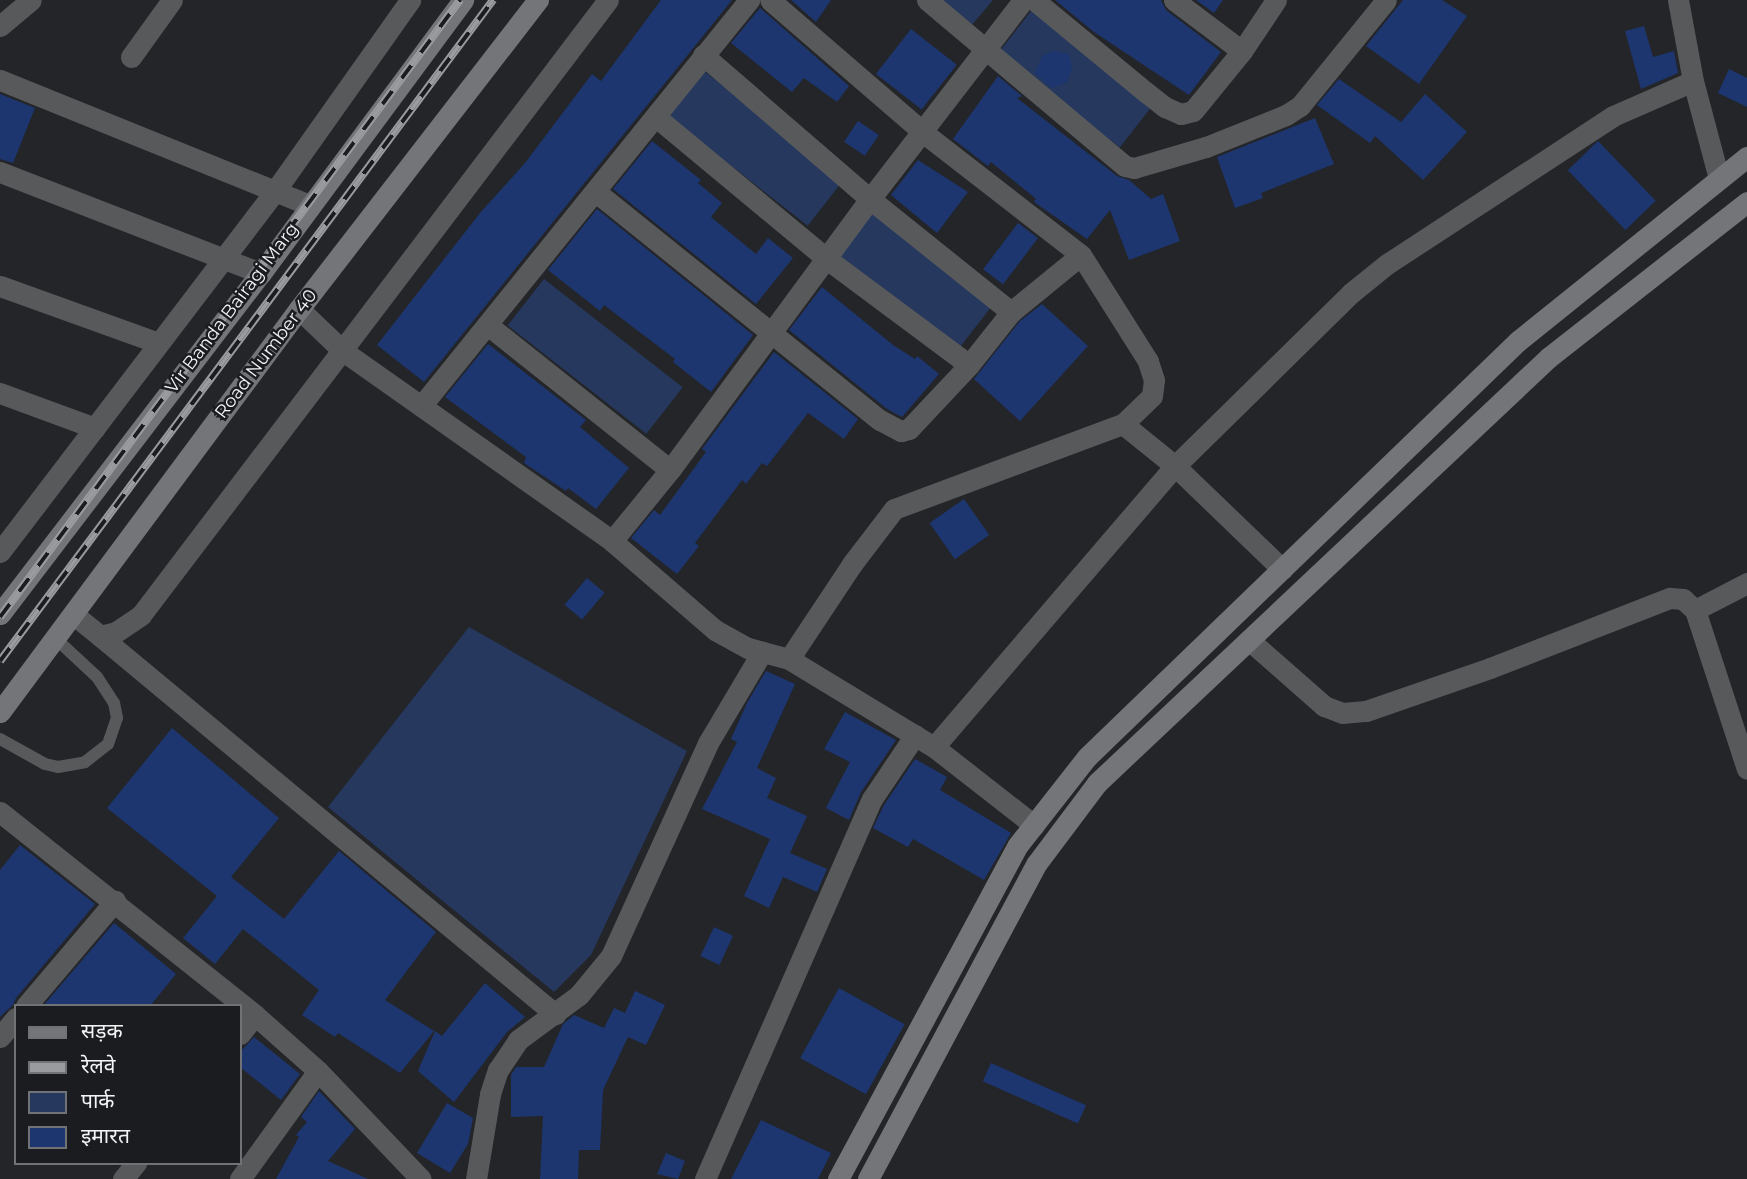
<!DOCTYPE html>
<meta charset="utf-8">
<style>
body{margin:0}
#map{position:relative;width:1747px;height:1179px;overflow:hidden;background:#232529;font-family:Montserrat,"Noto Sans Devanagari",sans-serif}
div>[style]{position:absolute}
.green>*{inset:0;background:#26385e;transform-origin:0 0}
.building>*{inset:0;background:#1d366f;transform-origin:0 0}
.lane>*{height:12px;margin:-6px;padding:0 6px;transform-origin:6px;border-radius:6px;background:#58595b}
.street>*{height:21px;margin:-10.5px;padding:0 10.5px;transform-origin:10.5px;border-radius:10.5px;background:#58595b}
.secondary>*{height:21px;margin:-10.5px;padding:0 10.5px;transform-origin:10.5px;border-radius:10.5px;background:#747579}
.rail>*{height:8px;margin-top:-4px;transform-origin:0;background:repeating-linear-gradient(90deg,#1a1c1f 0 16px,#999b9e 0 32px);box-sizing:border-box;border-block:2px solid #999b9e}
span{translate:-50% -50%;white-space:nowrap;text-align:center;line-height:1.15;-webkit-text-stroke:5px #1a1c1f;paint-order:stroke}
.street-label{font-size:18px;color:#f2f4f6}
.legend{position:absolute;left:14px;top:1004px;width:228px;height:161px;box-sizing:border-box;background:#1a1c1f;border:2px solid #707275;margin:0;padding:9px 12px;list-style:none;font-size:21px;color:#f2f4f6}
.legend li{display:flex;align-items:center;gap:14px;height:35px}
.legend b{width:35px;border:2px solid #707275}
</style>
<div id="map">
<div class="green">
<div style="clip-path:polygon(940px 0,993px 0,971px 26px)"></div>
<div style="left:1031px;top:11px;width:154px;height:53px;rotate:38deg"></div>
<div style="left:704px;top:71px;width:177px;height:58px;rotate:38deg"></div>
<div style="left:871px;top:209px;width:155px;height:58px;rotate:38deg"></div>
<div style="left:544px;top:279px;width:176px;height:59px;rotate:38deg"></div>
<div style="clip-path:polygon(469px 627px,687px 751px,591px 955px,554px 992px,328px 807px)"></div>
</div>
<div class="building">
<div style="clip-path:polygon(661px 0,732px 0,424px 382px,377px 345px,480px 213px,525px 163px,592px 74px,601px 81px)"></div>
<div style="clip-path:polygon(791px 0,831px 0,816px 22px)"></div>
<div style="clip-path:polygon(1055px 0,1161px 0,1166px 10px,1221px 52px,1189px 95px,1094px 32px)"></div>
<div style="clip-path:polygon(1196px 0,1223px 0,1214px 13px)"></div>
<div style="clip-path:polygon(1403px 0,1442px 0,1467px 16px,1419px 84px,1366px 46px)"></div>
<div style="clip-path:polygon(760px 8px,849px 86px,837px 102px,804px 78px,792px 92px,731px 43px)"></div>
<div style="clip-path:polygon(1644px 26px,1653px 57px,1674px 51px,1678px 73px,1641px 89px,1625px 31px)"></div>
<div style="left:911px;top:29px;width:58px;height:57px;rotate:38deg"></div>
<div style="clip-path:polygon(1054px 51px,1069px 54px,1072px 68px,1067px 82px,1052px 88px,1035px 73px,1042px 56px)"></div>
<div style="clip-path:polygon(1729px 69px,1747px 78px,1747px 107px,1718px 93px)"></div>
<div style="clip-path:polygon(998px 76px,1022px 96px,1017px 98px,1117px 176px,1129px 180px,1151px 199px,1163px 194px,1180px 241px,1129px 260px,1110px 210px,1087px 239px,1034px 202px,1036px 199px,991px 162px,988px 166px,953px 139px)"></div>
<div style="clip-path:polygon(1339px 79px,1401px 122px,1425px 94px,1467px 132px,1423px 180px,1375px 136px,1370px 143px,1317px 105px)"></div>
<div style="clip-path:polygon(0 94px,35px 108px,13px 163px,0 159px)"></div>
<div style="clip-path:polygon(1315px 118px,1334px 164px,1261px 193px,1263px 198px,1235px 208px,1217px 157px)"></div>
<div style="left:858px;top:121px;width:25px;height:25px;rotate:34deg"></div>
<div style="clip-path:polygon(652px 141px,701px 180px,698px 183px,722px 203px,711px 217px,756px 254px,768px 238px,793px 258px,756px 304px,613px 189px)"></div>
<div style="left:1598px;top:141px;width:83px;height:42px;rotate:46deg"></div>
<div style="clip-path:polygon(918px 160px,968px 192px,937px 233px,891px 195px)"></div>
<div style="clip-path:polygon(597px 209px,753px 335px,711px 392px,673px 362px,675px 359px,604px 305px,600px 311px,548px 270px)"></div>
<div style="left:1018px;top:223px;width:25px;height:58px;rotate:37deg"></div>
<div style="clip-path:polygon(822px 287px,893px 345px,915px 359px,917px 356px,939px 374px,902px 417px,887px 409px,789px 330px)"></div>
<div style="clip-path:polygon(1042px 304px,1088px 346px,1020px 421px,974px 379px,1020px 321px)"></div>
<div style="clip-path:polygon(488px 344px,586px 420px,580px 427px,629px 468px,596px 509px,568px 488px,566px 491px,524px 463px,526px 457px,445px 397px)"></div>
<div style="clip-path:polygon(774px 352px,858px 419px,844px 439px,808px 413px,767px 466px,762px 463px,746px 484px,742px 480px,695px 543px,699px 546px,677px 574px,631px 538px,654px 510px,660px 515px,706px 452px,702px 449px)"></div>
<div style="left:964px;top:499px;width:44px;height:42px;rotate:55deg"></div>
<div style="left:587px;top:578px;width:23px;height:35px;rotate:40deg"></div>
<div style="clip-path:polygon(766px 671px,795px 684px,757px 768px,776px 778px,767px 798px,807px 816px,790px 853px,827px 869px,817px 892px,783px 877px,769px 908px,744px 896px,770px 839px,702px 809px,737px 742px,731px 739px,747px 703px)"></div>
<div style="clip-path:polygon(845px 712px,896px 740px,861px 792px,849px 820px,826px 808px,850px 762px,824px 749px)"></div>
<div style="clip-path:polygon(172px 728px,279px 818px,231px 877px,284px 919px,339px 851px,436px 932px,385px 1000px,434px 1031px,400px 1073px,338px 1033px,335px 1037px,302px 1015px,319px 990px,243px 929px,215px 964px,183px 938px,217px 896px,107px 808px)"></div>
<div style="clip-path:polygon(915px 759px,947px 777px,940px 790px,1011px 833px,984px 880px,913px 839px,908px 847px,873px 828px,884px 805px)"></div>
<div style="clip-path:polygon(20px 845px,95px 904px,16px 998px,13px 1005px,0 1017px,0 870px)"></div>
<div style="clip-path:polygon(114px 923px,176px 974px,150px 1006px,43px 1006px)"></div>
<div style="left:714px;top:927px;width:21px;height:32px;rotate:25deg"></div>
<div style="clip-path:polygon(485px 983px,525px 1017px,507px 1032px,454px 1102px,418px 1071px,435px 1031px,442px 1036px)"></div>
<div style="left:839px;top:988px;width:75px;height:80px;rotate:29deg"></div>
<div style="clip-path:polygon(635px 991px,665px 1005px,646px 1045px,628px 1037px,603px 1090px,600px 1150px,579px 1150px,578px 1179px,540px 1179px,543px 1116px,511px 1117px,511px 1075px,516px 1067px,544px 1067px,563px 1024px,574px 1015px,604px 1028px,614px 1008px,625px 1013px)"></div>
<div style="clip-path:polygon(254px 1037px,300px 1074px,281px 1100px,240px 1067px,240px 1052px)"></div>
<div style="left:991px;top:1063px;width:104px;height:20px;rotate:24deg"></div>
<div style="clip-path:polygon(319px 1091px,355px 1129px,328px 1161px,368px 1179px,276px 1179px,299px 1137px,296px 1135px,307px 1122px,301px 1117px)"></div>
<div style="clip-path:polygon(447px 1103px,473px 1118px,468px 1144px,450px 1173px,417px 1153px)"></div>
<div style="clip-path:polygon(761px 1120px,831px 1153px,818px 1179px,731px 1179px)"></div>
<div style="clip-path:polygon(666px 1153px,685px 1161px,678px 1179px,657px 1174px)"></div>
</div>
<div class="lane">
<div style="left:0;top:739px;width:51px;rotate:29.1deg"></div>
<div style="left:45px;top:764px;width:13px;rotate:13deg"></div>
<div style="left:58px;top:767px;width:27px;rotate:-10deg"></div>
<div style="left:85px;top:762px;width:29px;rotate:-38deg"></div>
<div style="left:108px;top:744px;width:28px;rotate:-71deg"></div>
<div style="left:117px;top:718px;width:15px;rotate:-101deg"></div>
<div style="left:114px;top:703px;width:31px;rotate:-123deg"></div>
<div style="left:97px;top:677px;width:57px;rotate:-137.1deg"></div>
</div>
<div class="street">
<div style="left:927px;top:0;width:258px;rotate:40deg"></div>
<div style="left:1125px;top:166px;width:9px;rotate:13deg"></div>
<div style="left:1134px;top:168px;width:75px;rotate:-16.3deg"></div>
<div style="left:1206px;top:147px;width:86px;rotate:-21.8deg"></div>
<div style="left:1286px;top:115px;width:17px;rotate:-33deg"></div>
<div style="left:1300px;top:106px;width:136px;rotate:-50.9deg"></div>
<div style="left:1034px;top:0;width:146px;rotate:39.5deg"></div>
<div style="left:1147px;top:93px;width:23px;rotate:38deg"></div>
<div style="left:1165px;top:107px;width:17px;rotate:24deg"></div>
<div style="left:1181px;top:114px;width:12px;rotate:-14deg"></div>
<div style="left:1193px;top:111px;width:77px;rotate:-50.8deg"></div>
<div style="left:1242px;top:51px;width:61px;rotate:-56.3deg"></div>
<div style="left:1174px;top:0;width:85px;rotate:36.9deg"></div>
<div style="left:1678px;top:0;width:82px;rotate:79.5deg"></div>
<div style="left:1693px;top:81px;width:101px;rotate:75.1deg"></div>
<div style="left:0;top:26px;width:40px;rotate:-40deg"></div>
<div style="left:703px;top:55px;width:221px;rotate:40.8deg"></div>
<div style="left:870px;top:199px;width:181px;rotate:38.7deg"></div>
<div style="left:131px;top:57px;width:70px;rotate:-54.3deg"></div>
<div style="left:0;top:80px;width:333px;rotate:22deg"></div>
<div style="left:656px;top:117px;width:222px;rotate:39.7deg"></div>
<div style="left:827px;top:259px;width:177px;rotate:36.7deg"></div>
<div style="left:0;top:172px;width:280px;rotate:21.2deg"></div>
<div style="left:596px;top:192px;width:364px;rotate:38.8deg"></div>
<div style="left:880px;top:420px;width:24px;rotate:28deg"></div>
<div style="left:901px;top:431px;width:8px;rotate:-14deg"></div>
<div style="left:909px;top:429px;width:88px;rotate:-46.8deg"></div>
<div style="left:969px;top:365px;width:68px;rotate:-51.6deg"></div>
<div style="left:1011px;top:312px;width:90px;rotate:-39.2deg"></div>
<div style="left:1081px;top:255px;width:199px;rotate:-142.2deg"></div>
<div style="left:924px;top:133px;width:203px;rotate:-139.2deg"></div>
<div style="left:0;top:286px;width:168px;rotate:19.8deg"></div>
<div style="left:299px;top:309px;width:61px;rotate:43.7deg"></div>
<div style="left:343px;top:351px;width:329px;rotate:35.2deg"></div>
<div style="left:612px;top:541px;width:136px;rotate:40.8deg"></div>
<div style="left:715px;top:630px;width:38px;rotate:29deg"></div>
<div style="left:748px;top:648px;width:42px;rotate:15deg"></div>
<div style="left:789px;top:659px;width:170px;rotate:31.3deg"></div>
<div style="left:934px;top:747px;width:127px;rotate:38deg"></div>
<div style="left:489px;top:326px;width:231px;rotate:38.5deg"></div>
<div style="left:0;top:393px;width:101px;rotate:20.2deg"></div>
<div style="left:422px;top:405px;width:521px;rotate:-51.08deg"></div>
<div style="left:1123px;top:424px;width:67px;rotate:38.9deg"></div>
<div style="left:1175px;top:466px;width:149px;rotate:43.9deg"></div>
<div style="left:612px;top:541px;width:92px;rotate:-50.8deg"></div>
<div style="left:670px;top:470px;width:337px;rotate:-53.6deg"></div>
<div style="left:870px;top:199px;width:251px;rotate:-52.4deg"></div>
<div style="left:0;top:552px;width:454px;rotate:-52.7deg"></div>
<div style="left:275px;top:191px;width:234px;rotate:-54.7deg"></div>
<div style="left:1695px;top:610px;width:59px;rotate:-27.4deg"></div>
<div style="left:73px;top:614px;width:35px;rotate:39deg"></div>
<div style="left:100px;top:636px;width:16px;rotate:-14deg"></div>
<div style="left:116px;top:632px;width:30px;rotate:-34deg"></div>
<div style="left:141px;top:615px;width:772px;rotate:-52.79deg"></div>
<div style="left:100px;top:636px;width:592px;rotate:39.72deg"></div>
<div style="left:1249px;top:640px;width:100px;rotate:41.3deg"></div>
<div style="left:1324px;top:706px;width:19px;rotate:21deg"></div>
<div style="left:1342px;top:713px;width:24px;rotate:-5deg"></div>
<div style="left:1366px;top:711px;width:131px;rotate:-19.1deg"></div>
<div style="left:1490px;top:668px;width:193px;rotate:-21.3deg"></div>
<div style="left:1670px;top:598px;width:13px;rotate:4deg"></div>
<div style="left:1683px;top:599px;width:16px;rotate:43deg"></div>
<div style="left:1695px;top:610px;width:167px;rotate:71.9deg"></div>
<div style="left:789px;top:659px;width:114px;rotate:-56.4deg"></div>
<div style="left:852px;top:564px;width:69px;rotate:-52.6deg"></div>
<div style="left:894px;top:509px;width:244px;rotate:-20.4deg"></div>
<div style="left:1123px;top:424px;width:40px;rotate:-44deg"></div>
<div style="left:1152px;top:396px;width:16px;rotate:-83deg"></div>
<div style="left:1154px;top:380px;width:20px;rotate:-108deg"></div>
<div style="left:1148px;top:361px;width:125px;rotate:-122.3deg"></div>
<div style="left:934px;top:747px;width:370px;rotate:-49.4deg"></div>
<div style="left:1175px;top:466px;width:247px;rotate:-44.5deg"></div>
<div style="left:1351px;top:293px;width:46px;rotate:-38.9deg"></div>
<div style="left:1387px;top:264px;width:270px;rotate:-33.2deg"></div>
<div style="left:1613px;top:116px;width:87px;rotate:-23.6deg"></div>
<div style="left:0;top:812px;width:326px;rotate:38.5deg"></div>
<div style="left:255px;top:1015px;width:84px;rotate:41.6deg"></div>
<div style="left:318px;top:1071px;width:149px;rotate:46.4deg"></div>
<div style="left:26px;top:1006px;width:138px;rotate:-49.7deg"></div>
<div style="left:240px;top:1034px;width:24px;rotate:-52deg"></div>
<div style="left:0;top:1037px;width:25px;rotate:-50deg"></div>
<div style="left:123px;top:1179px;width:21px;rotate:-51deg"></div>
<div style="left:240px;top:1179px;width:133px;rotate:-54.2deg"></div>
<div style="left:476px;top:1179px;width:86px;rotate:-80.6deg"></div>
<div style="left:490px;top:1094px;width:25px;rotate:-72deg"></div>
<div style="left:498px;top:1070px;width:36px;rotate:-56deg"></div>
<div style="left:518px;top:1040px;width:76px;rotate:-36.4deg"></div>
<div style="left:579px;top:995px;width:50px;rotate:-50.6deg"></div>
<div style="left:611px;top:956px;width:234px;rotate:-65.5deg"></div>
<div style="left:708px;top:743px;width:106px;rotate:-59.3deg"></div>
<div style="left:705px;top:1179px;width:415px;rotate:-66.3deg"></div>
<div style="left:872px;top:799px;width:77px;rotate:-56.1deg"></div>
</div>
<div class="secondary">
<div style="left:0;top:614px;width:429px;rotate:-52.6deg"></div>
<div style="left:261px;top:273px;width:340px;rotate:-53.5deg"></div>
<div style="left:0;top:712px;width:502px;rotate:-53.43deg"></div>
<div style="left:299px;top:309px;width:391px;rotate:-52.3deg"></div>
<div style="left:838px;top:1179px;width:379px;rotate:-61.7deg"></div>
<div style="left:1018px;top:845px;width:112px;rotate:-51.9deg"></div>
<div style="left:1087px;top:757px;width:599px;rotate:-43.99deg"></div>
<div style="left:1518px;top:341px;width:294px;rotate:-38.8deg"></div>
<div style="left:868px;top:1179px;width:358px;rotate:-61.9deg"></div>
<div style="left:1037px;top:863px;width:100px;rotate:-53.1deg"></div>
<div style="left:1097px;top:783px;width:620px;rotate:-43.3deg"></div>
<div style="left:1548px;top:358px;width:253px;rotate:-38.1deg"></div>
</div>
<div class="rail">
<div style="left:0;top:617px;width:770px;rotate:-53.29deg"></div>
<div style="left:0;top:661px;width:825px;rotate:-53.28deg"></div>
</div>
<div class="street-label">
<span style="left:232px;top:308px;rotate:-53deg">Vir Banda Bairagi Marg</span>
<span style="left:266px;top:354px;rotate:-53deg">Road Number 40</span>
</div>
<ul class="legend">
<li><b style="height:9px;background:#747579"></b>सड़क</li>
<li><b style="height:9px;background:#999b9e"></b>रेलवे</li>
<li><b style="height:19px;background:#26385e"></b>पार्क</li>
<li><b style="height:19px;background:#1d366f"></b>इमारत</li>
</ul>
</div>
